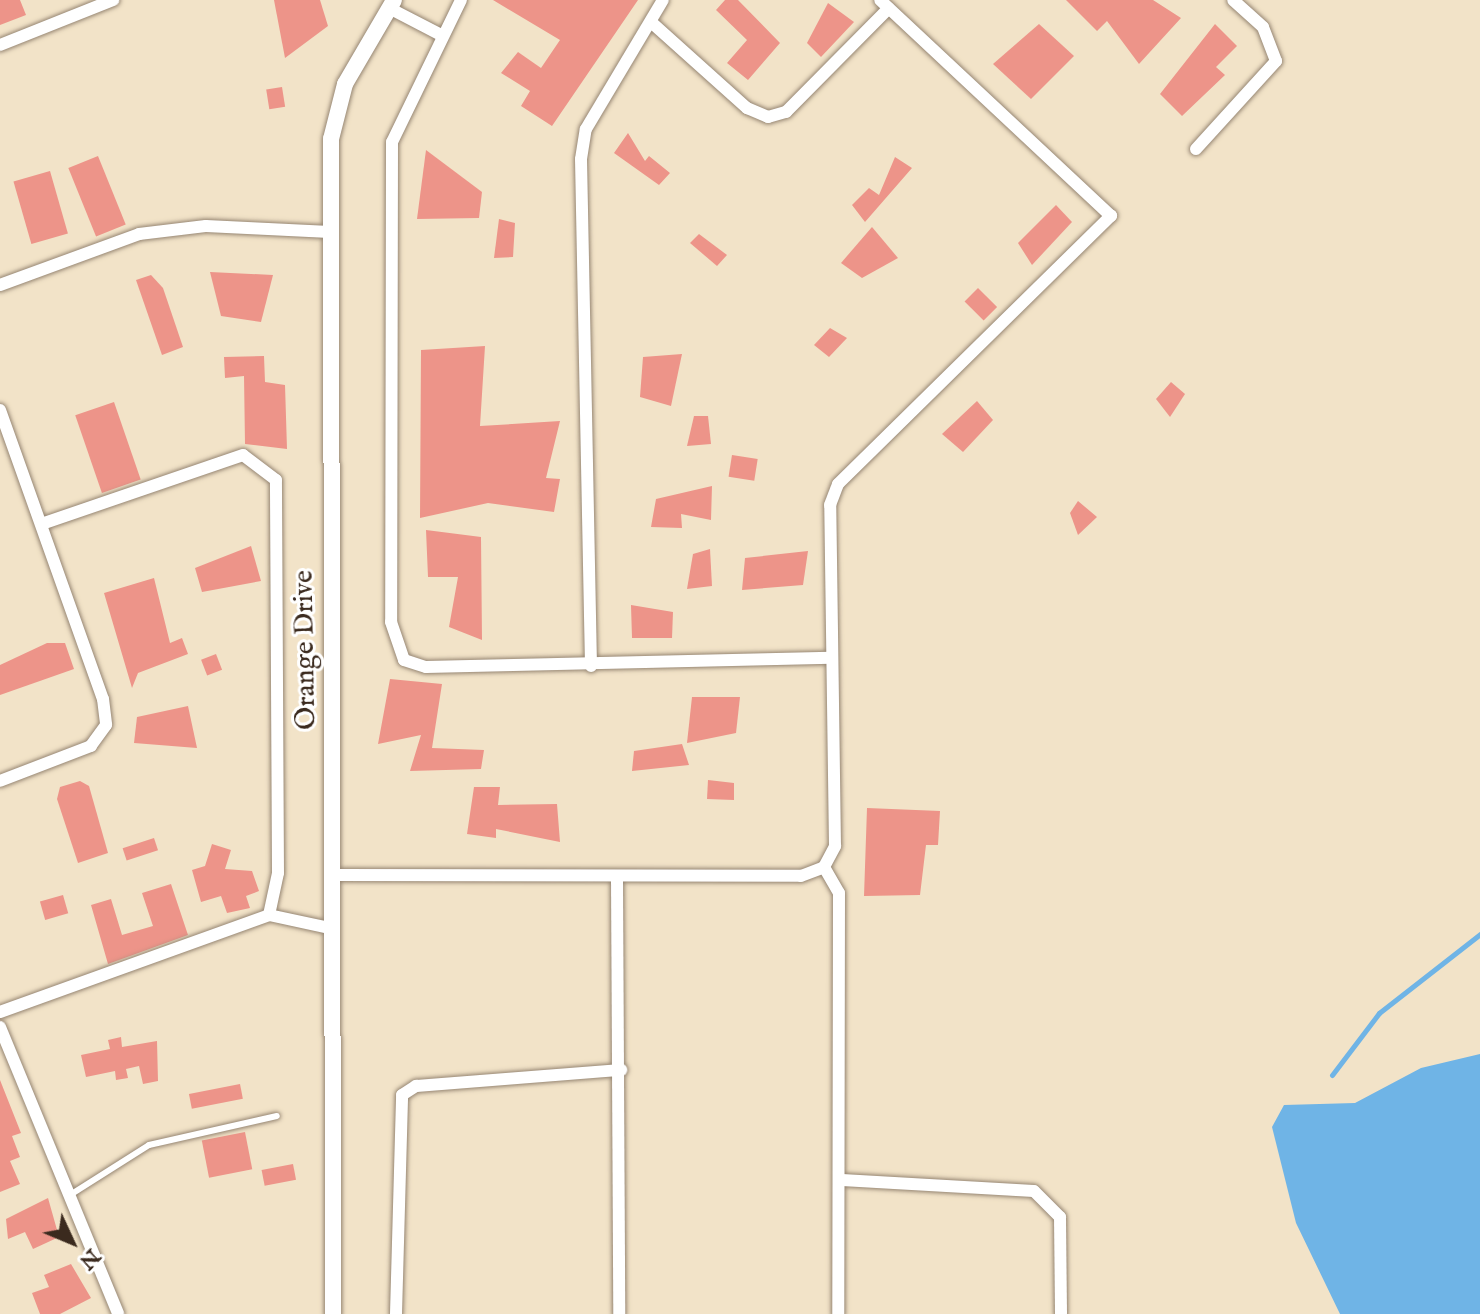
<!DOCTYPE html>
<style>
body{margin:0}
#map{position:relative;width:1480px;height:1314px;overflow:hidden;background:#f2e3c8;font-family:"IM FELL English",serif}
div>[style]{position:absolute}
.water>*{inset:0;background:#6fb4e6}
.stream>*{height:5px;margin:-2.5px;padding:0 2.5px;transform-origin:2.5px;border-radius:2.5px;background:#6fb4e6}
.building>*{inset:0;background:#ed9489;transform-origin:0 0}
.roads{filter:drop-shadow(0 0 2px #968673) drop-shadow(0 0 2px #968673)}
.service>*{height:6px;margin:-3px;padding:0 3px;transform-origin:3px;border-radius:3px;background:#fff}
.minor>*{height:12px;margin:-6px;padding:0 6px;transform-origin:6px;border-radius:6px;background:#fff}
.tertiary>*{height:16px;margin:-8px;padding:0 8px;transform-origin:8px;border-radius:8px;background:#fff}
span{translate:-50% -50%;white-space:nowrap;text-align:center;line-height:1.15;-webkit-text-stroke:6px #fff;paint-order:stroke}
.street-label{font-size:28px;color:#3b2a1e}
.north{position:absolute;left:32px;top:1202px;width:80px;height:80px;-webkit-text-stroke:6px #fff;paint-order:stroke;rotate:134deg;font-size:22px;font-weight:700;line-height:32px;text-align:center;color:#3b2a1e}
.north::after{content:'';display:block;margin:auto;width:28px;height:36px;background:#3b2a1e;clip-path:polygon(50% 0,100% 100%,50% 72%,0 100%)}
</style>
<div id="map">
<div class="water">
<div style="clip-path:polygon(1480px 1054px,1480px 1314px,1340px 1314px,1296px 1223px,1272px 1127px,1284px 1105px,1355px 1103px,1421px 1068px)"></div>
</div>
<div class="stream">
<div style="left:1332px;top:1075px;width:78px;rotate:-52.8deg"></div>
<div style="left:1379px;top:1013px;width:128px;rotate:-38deg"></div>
</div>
<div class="building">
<div style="clip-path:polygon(0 0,20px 0,26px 15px,0 25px)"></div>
<div style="clip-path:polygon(274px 0,320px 0,328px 26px,285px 58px)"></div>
<div style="clip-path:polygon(493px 0,638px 0,552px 126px,521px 106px,530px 91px,501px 73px,518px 52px,541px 68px,560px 40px)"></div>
<div style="clip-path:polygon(725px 0,738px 0,780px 43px,748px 80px,727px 63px,747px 40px,716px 10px)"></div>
<div style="clip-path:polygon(1066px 0,1153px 0,1181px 18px,1139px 64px,1107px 21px,1097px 31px)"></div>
<div style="clip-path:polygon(828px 3px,854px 22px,821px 57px,807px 43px)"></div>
<div style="clip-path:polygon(1039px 24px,1074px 56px,1031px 99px,993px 64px)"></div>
<div style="clip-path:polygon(1215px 24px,1237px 46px,1216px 67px,1225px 75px,1182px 116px,1160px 94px)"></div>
<div style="left:282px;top:87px;width:20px;height:16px;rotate:81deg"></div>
<div style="clip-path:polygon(628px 133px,645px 161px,649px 156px,670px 173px,659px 185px,614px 153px)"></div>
<div style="clip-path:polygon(426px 150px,482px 192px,479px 218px,417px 219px)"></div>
<div style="left:98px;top:156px;width:74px;height:32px;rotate:68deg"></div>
<div style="clip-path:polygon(895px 157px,912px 168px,865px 222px,852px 205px,869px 188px,879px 195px)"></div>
<div style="left:50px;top:171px;width:65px;height:38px;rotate:74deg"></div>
<div style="clip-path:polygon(1056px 205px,1072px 222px,1032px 265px,1018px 243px)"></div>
<div style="clip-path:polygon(499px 219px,515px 223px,513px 257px,494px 258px)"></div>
<div style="clip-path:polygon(872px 227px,898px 258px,862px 278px,841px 263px)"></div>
<div style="clip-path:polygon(699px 234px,727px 255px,717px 266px,690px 243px)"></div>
<div style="clip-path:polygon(210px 272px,273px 275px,261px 322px,221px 316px)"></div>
<div style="clip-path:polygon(151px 275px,163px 288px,183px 347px,162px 355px,136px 280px)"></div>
<div style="left:978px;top:288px;width:27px;height:19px;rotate:45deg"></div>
<div style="clip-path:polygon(830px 328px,847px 338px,829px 357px,814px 345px)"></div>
<div style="clip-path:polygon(485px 346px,480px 426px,560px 421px,546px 478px,560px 479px,554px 512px,488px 503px,420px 518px,421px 350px)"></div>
<div style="clip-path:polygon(682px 354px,671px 406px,640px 397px,643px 357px)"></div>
<div style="clip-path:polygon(264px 356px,265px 382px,285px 385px,287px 449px,245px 444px,244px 376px,225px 378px,224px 357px)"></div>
<div style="clip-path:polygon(1171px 382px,1185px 394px,1170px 417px,1156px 399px)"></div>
<div style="clip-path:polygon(977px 401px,993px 420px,963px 452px,942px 434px)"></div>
<div style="left:114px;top:402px;width:82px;height:41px;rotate:71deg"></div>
<div style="clip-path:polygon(694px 416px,708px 416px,711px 444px,687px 446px)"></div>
<div style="left:732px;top:455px;width:26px;height:22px;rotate:9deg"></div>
<div style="clip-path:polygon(712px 486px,711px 520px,681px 514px,682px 528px,651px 527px,656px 499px)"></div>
<div style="clip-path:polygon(1078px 501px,1097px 517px,1078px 535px,1070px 513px)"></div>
<div style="clip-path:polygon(426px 530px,481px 537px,482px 640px,449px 627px,458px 577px,428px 577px)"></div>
<div style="clip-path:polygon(251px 546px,261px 581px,202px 592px,195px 568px)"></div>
<div style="clip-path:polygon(710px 549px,712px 586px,687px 589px,693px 554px)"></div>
<div style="clip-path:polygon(808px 551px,803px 585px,742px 590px,745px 558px)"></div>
<div style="clip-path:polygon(154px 578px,170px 643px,182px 638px,188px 654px,138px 673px,132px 688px,104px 593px)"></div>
<div style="clip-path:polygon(631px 605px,673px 612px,672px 638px,632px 638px)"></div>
<div style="clip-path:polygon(47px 643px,65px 643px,74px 669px,0 695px,0 665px)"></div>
<div style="left:216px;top:654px;width:17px;height:16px;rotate:69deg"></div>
<div style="clip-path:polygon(390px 679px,442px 684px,432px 748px,484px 750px,481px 769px,410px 771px,421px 735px,378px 744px)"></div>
<div style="clip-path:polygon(692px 697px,740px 697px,736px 733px,687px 743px)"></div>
<div style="clip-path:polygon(188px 706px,197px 748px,134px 743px,137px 717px)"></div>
<div style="clip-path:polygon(682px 744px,689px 765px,632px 771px,634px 751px)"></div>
<div style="clip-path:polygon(708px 780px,734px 783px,734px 800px,707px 799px)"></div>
<div style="clip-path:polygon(80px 781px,89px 786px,108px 853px,78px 863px,57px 799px,60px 787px)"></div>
<div style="clip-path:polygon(474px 787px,500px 787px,498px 805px,557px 804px,560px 842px,496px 829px,496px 838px,467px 834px)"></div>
<div style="clip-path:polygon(867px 808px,940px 811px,938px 845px,926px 845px,920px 895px,864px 896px)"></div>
<div style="left:154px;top:838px;width:13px;height:33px;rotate:72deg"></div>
<div style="clip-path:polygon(212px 844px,231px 850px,225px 869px,252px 871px,259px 891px,246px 896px,250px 908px,227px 913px,221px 896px,201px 902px,192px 870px,205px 866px)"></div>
<div style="clip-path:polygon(171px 884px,188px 935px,108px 964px,91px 905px,111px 899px,122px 935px,153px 926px,142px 893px)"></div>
<div style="left:63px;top:895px;width:19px;height:24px;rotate:74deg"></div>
<div style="clip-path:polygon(121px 1037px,122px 1047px,157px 1041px,158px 1081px,143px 1084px,139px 1066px,126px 1069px,128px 1078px,116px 1080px,115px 1071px,86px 1077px,81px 1055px,110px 1049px,108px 1040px)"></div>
<div style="clip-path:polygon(0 1080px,21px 1133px,12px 1136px,20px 1157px,10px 1161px,20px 1184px,0 1192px)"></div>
<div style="left:240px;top:1084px;width:15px;height:52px;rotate:79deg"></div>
<div style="left:245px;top:1132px;width:38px;height:44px;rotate:79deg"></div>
<div style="left:293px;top:1164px;width:16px;height:32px;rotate:79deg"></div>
<div style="clip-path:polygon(48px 1198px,59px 1237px,33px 1249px,25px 1232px,8px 1239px,6px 1219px)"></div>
<div style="clip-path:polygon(71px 1264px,91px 1298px,60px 1314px,40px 1314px,32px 1293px,49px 1287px,44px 1275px)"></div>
</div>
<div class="roads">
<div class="service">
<div style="left:70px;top:1195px;width:93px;rotate:-32.3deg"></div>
<div style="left:149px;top:1145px;width:131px;rotate:-12.8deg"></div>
</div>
<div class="minor">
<div style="left:461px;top:0;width:158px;rotate:115.9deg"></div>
<div style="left:392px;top:142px;width:480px;rotate:90.1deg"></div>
<div style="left:391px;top:622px;width:40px;rotate:71.1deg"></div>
<div style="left:404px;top:660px;width:23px;rotate:18deg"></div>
<div style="left:426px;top:667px;width:405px;rotate:-1.3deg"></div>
<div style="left:389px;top:8px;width:59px;rotate:27.4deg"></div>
<div style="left:651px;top:22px;width:129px;rotate:41.9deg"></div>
<div style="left:747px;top:108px;width:23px;rotate:23deg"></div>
<div style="left:768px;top:117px;width:19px;rotate:-16deg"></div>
<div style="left:786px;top:112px;width:146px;rotate:-45.3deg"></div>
<div style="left:0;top:45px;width:122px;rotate:-21.7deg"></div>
<div style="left:1196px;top:149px;width:119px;rotate:-47.7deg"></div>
<div style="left:1276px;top:61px;width:36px;rotate:-111deg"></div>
<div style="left:1263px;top:27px;width:40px;rotate:-138deg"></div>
<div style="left:0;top:285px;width:148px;rotate:-20.1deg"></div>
<div style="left:139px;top:234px;width:67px;rotate:-6.8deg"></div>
<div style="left:206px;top:226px;width:124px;rotate:2.8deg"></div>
<div style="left:0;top:410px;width:307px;rotate:70.4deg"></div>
<div style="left:103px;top:699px;width:26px;rotate:83deg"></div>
<div style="left:106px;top:725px;width:26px;rotate:126deg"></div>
<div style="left:91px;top:746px;width:97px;rotate:159deg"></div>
<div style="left:591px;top:666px;width:507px;rotate:-91.13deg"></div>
<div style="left:581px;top:159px;width:30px;rotate:-81deg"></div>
<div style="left:586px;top:129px;width:150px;rotate:-59.2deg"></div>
<div style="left:824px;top:867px;width:30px;rotate:60deg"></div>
<div style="left:839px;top:893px;width:421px;rotate:90.1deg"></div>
<div style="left:337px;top:875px;width:464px;rotate:0.1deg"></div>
<div style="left:801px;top:876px;width:25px;rotate:-21deg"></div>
<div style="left:824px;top:867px;width:24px;rotate:-62deg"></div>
<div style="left:835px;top:846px;width:341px;rotate:-90.8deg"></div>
<div style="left:830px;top:505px;width:22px;rotate:-69deg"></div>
<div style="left:838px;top:484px;width:383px;rotate:-44.5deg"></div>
<div style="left:1111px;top:216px;width:316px;rotate:-136.9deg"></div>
<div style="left:617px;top:878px;width:436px;rotate:89.7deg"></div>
<div style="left:269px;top:915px;width:66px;rotate:12.2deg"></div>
<div style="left:0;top:1012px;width:286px;rotate:-19.8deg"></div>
<div style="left:269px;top:915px;width:43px;rotate:-77.9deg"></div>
<div style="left:278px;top:873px;width:393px;rotate:-90.3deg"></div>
<div style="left:276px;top:480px;width:41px;rotate:-142.9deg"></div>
<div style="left:243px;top:455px;width:213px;rotate:161.1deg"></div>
<div style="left:0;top:1027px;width:310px;rotate:67.6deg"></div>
<div style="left:842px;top:1180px;width:192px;rotate:3.3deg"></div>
<div style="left:1034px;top:1191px;width:37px;rotate:45deg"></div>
<div style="left:1060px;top:1217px;width:97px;rotate:89.4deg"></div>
<div style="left:396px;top:1314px;width:219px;rotate:-88.4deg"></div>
<div style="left:402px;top:1095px;width:17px;rotate:-33deg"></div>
<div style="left:416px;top:1086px;width:206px;rotate:-4.5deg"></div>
</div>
<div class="tertiary">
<div style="left:333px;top:1314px;width:1175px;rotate:-90.1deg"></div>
<div style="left:331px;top:139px;width:57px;rotate:-75.7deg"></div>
<div style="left:345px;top:84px;width:97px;rotate:-59.7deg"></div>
</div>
</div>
<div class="street-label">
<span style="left:306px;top:650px;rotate:-91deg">Orange Drive</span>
</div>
<div class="north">N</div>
</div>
